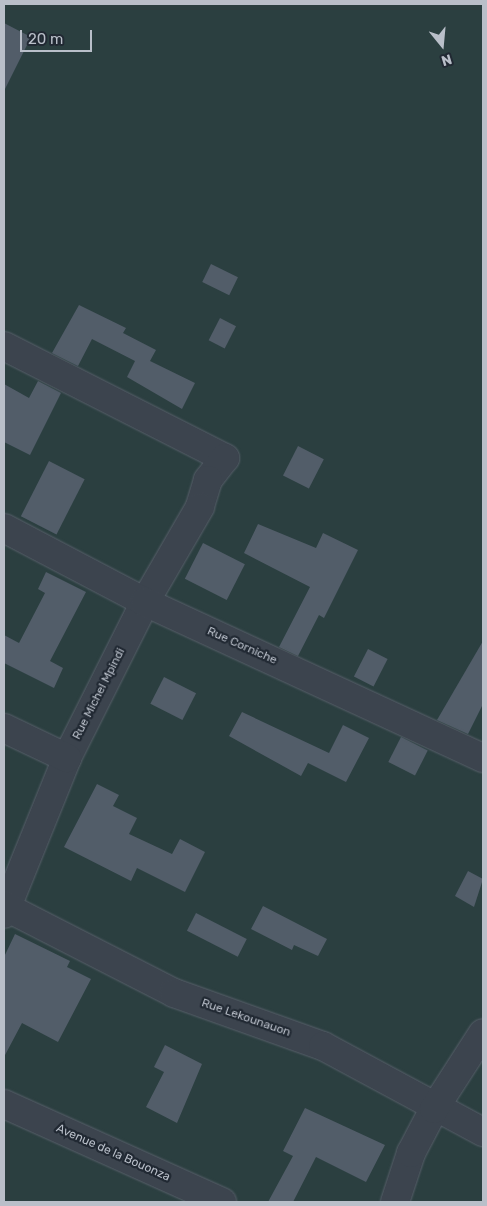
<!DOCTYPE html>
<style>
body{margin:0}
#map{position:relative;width:487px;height:1206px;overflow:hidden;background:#28323e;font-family:Rubik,sans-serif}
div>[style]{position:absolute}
.green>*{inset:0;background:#2b3f40;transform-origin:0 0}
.building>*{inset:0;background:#525d69;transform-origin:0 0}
.roads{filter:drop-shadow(0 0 1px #575f69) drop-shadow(0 0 1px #575f69)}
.minor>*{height:28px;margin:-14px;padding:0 14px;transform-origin:14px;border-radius:14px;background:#3c444e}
span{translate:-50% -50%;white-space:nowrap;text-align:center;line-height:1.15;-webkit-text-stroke:4.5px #212933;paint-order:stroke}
.street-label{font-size:12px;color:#b9bfc9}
.frame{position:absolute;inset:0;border:5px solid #b9bfc9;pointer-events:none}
.north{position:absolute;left:417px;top:20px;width:50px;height:50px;-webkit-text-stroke:4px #212933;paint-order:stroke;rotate:163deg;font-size:14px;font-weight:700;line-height:20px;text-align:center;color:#b9bfc9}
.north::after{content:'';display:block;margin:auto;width:18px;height:22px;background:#b9bfc9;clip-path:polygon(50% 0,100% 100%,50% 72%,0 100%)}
.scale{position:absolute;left:20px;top:30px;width:72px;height:22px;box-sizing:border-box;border:2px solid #b9bfc9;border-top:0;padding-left:6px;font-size:15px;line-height:18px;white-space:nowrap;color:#b9bfc9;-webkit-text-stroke:4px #212933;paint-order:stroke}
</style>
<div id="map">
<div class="green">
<div style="left:4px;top:4px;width:479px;height:1198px"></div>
</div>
<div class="building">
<div style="clip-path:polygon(4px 23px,31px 37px,4px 91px)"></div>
<div style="left:211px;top:264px;width:30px;height:20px;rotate:26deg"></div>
<div style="clip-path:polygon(79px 305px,126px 328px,123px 333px,156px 350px,150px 361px,195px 383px,182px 409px,127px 377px,135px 361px,92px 339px,78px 366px,52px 353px)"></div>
<div style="left:220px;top:318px;width:18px;height:25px;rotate:27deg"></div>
<div style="clip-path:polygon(38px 381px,61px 393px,30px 455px,4px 442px,4px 384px,29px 398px)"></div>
<div style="left:298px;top:446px;width:29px;height:33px;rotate:27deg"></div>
<div style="left:49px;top:461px;width:40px;height:62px;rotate:27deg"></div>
<div style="clip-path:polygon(258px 524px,316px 548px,323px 533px,358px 550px,324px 618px,319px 615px,298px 656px,279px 647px,310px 587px,244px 553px)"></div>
<div style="left:203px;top:543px;width:47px;height:40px;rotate:27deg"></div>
<div style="clip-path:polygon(46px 572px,86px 592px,50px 661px,63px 668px,54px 688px,4px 663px,4px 635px,19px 643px,45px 593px,38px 589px)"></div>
<div style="clip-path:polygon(483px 641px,483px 704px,468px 734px,437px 720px)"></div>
<div style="left:368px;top:649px;width:22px;height:31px;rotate:27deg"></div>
<div style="left:164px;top:677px;width:36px;height:30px;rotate:27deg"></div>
<div style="clip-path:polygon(242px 712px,329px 753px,343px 725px,369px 738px,346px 782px,308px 763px,301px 776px,229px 736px)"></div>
<div style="left:401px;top:737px;width:30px;height:28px;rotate:27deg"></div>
<div style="clip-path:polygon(97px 784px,119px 795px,113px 806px,137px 818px,129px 834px,172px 854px,180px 839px,205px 852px,185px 892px,137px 868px,131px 881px,64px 847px)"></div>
<div style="clip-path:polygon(468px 871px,483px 879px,474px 907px,455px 896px)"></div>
<div style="clip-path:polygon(263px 906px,327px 939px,318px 956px,294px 945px,292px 950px,251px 929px)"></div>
<div style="left:196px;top:913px;width:57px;height:20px;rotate:27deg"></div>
<div style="clip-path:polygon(15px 934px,70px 961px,67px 967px,91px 979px,58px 1042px,22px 1023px,4px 1057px,4px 957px)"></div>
<div style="clip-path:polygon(165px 1045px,202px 1064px,177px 1123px,146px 1107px,164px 1072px,154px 1067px)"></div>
<div style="clip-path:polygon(305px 1108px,385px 1145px,366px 1182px,316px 1157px,293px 1202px,268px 1202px,293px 1156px,283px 1151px)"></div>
</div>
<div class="roads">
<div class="minor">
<div style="left:4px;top:346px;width:248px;rotate:26.9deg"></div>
<div style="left:225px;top:458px;width:28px;rotate:128deg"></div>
<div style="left:208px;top:480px;width:28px;rotate:107deg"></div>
<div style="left:200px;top:507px;width:110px;rotate:120.1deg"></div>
<div style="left:145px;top:602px;width:174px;rotate:116.6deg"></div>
<div style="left:67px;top:758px;width:168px;rotate:112deg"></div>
<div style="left:4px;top:528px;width:159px;rotate:27.7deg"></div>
<div style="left:145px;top:602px;width:372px;rotate:24.8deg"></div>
<div style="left:4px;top:728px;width:70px;rotate:25.5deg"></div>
<div style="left:4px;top:906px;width:191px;rotate:27.1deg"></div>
<div style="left:174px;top:993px;width:158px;rotate:19.6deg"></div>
<div style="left:323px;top:1046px;width:182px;rotate:28.3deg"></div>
<div style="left:4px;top:1104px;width:239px;rotate:24.2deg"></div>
<div style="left:395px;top:1202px;width:52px;rotate:-71.9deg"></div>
<div style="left:411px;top:1153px;width:50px;rotate:-62.4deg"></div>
<div style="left:434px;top:1109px;width:90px;rotate:-57.2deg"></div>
</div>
</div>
<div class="street-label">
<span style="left:242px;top:646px;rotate:24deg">Rue Corniche</span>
<span style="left:99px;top:694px;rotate:-63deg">Rue Michel Mpindi</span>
<span style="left:246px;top:1018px;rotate:19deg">Rue Lekounauon</span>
<span style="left:113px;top:1153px;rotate:24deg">Avenue de la Bouonza</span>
</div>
<div class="frame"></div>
<div class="north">N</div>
<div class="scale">20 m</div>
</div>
